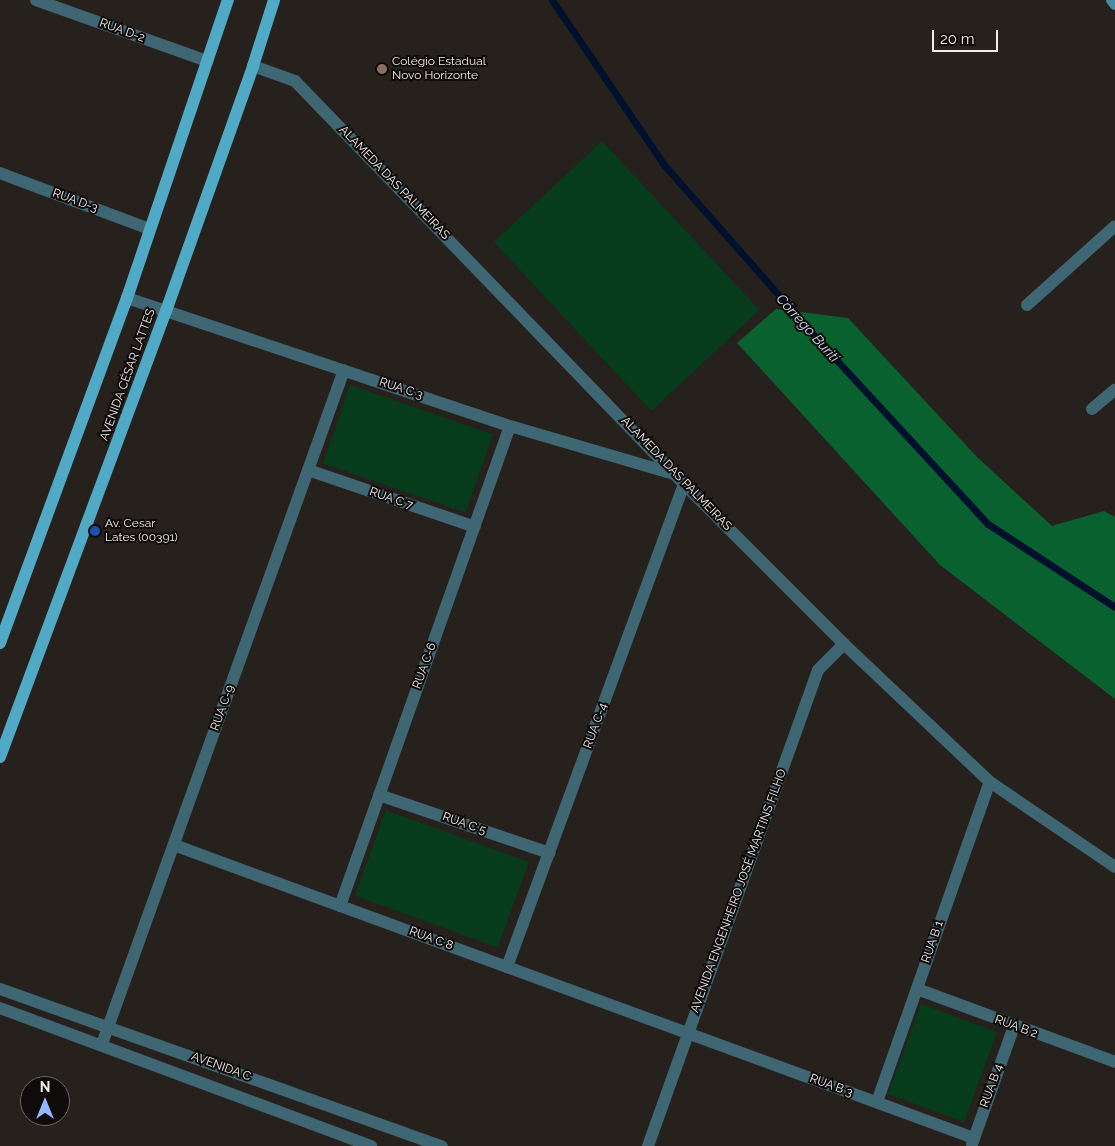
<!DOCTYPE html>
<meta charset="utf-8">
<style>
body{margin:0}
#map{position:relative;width:1115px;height:1146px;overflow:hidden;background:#27211e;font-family:Raleway,sans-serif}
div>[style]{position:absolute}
.green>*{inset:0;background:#063b1b;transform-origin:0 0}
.forest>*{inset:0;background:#096130}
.stream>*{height:7px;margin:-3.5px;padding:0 3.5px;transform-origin:3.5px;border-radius:3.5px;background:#00102d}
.minor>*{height:12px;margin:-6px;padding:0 6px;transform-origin:6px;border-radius:6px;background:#3e6673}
.tertiary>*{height:12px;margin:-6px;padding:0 6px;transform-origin:6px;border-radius:6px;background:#3e6673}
.secondary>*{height:12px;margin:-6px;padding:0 6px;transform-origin:6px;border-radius:6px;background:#498ca1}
.primary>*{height:12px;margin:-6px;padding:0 6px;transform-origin:6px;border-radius:6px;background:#50aac5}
.dots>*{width:14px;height:14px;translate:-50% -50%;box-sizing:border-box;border:2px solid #0e0b0a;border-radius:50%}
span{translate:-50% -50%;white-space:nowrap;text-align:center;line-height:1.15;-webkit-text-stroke:4px #0e0b0a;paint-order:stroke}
.street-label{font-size:12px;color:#f2edeb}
.poi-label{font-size:12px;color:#f2edeb}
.left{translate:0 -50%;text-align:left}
.water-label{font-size:14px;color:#cfddee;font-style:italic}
.north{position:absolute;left:20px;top:1076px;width:50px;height:50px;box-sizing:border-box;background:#0e0b0a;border:1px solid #696564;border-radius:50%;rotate:0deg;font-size:14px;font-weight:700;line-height:20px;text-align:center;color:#f2edeb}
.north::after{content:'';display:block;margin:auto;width:18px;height:22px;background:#93b7fd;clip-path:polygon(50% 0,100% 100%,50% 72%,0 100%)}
.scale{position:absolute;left:932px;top:30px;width:66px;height:22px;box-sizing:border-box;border:2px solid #f2edeb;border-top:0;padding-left:6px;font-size:15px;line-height:18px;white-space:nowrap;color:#f2edeb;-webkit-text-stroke:4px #0e0b0a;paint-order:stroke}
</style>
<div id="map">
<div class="green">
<div style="left:602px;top:141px;width:231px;height:148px;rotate:47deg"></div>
<div style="left:350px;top:385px;width:151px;height:83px;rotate:19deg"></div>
<div style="left:386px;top:810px;width:152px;height:91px;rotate:20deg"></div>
<div style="left:921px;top:1004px;width:81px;height:96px;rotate:20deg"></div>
</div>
<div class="forest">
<div style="clip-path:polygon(776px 309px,848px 318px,977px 457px,1052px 526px,1104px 511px,1115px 517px,1115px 699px,940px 565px,737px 343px)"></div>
</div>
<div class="stream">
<div style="left:552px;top:0;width:201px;rotate:55.8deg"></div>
<div style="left:665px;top:166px;width:251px;rotate:48.6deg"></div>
<div style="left:831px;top:354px;width:231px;rotate:47.3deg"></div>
<div style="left:988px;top:524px;width:152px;rotate:33.2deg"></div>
</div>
<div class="minor">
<div style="left:36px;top:0;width:182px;rotate:19.6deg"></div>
<div style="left:253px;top:66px;width:45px;rotate:19.7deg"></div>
<div style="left:295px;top:81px;width:560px;rotate:46.01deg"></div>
<div style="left:684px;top:484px;width:226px;rotate:45deg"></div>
<div style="left:844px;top:644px;width:201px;rotate:43.4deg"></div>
<div style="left:990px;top:782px;width:151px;rotate:34.2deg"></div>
<div style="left:0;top:173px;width:160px;rotate:20.5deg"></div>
<div style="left:127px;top:298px;width:404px;rotate:18.5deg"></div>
<div style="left:510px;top:426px;width:171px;rotate:16.3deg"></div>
<div style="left:1027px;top:305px;width:118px;rotate:-41.9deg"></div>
<div style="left:1092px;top:409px;width:30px;rotate:-40deg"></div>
<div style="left:308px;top:470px;width:176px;rotate:18.8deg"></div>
<div style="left:379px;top:795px;width:180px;rotate:18.8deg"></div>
<div style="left:174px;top:845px;width:852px;rotate:20.12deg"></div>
<div style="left:340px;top:906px;width:509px;rotate:-70.5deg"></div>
<div style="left:507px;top:967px;width:514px;rotate:-69.87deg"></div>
<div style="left:917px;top:989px;width:211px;rotate:20.2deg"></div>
<div style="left:102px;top:1044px;width:716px;rotate:-70.25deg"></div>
<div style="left:877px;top:1102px;width:339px;rotate:-70.6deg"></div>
<div style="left:972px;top:1144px;width:125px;rotate:-70.4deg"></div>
<div style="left:648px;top:1146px;width:505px;rotate:-70.35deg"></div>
<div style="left:818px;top:670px;width:37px;rotate:-45deg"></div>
</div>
<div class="tertiary">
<div style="left:0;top:989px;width:469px;rotate:19.6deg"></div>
<div style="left:0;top:1008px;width:396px;rotate:20.4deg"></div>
</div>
<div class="secondary">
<div style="left:1112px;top:0;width:5px;rotate:53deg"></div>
</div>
<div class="primary">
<div style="left:0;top:643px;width:368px;rotate:-69.8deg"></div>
<div style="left:127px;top:298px;width:315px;rotate:-71.3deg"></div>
<div style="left:0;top:757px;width:476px;rotate:-69.6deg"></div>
<div style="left:166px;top:311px;width:260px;rotate:-70.4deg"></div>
<div style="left:253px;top:66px;width:69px;rotate:-72.3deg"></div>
</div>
<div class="dots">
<div style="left:382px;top:69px;background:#8d6e63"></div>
<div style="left:95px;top:531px;background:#1a4fb4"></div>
</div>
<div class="street-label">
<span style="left:122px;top:31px;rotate:20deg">RUA D-2</span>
<span style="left:394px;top:183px;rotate:46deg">ALAMEDA DAS PALMEIRAS</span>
<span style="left:75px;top:201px;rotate:20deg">RUA D-3</span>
<span style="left:128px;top:375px;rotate:-70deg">AVENIDA CÉSAR LATTES</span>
<span style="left:401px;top:389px;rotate:18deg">RUA C 3</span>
<span style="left:676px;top:474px;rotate:46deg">ALAMEDA DAS PALMEIRAS</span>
<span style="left:391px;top:499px;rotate:19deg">RUA C 7</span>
<span style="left:425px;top:666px;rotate:-70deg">RUA C-6</span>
<span style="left:223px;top:708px;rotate:-70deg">RUA C-9</span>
<span style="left:596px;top:726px;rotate:-70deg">RUA C-4</span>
<span style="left:464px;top:824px;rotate:19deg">RUA C 5</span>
<span style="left:739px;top:891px;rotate:-70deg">AVENIDA ENGENHEIRO JOSÉ MARTINS FILHO</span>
<span style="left:431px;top:939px;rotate:20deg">RUA C 8</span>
<span style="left:933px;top:942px;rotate:-71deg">RUA B 1</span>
<span style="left:1016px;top:1027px;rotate:20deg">RUA B 2</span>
<span style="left:221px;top:1067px;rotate:20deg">AVENIDA C</span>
<span style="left:831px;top:1086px;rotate:20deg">RUA B 3</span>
<span style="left:992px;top:1086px;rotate:-70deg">RUA B 4</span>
</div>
<div class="poi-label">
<span class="left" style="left:392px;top:69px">Colégio Estadual<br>Novo Horizonte</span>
<span class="left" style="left:105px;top:531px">Av. Cesar<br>Lates (00391)</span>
</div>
<div class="water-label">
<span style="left:808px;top:328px;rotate:48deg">Córrego Buriti</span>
</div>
<div class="north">N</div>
<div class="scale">20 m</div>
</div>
